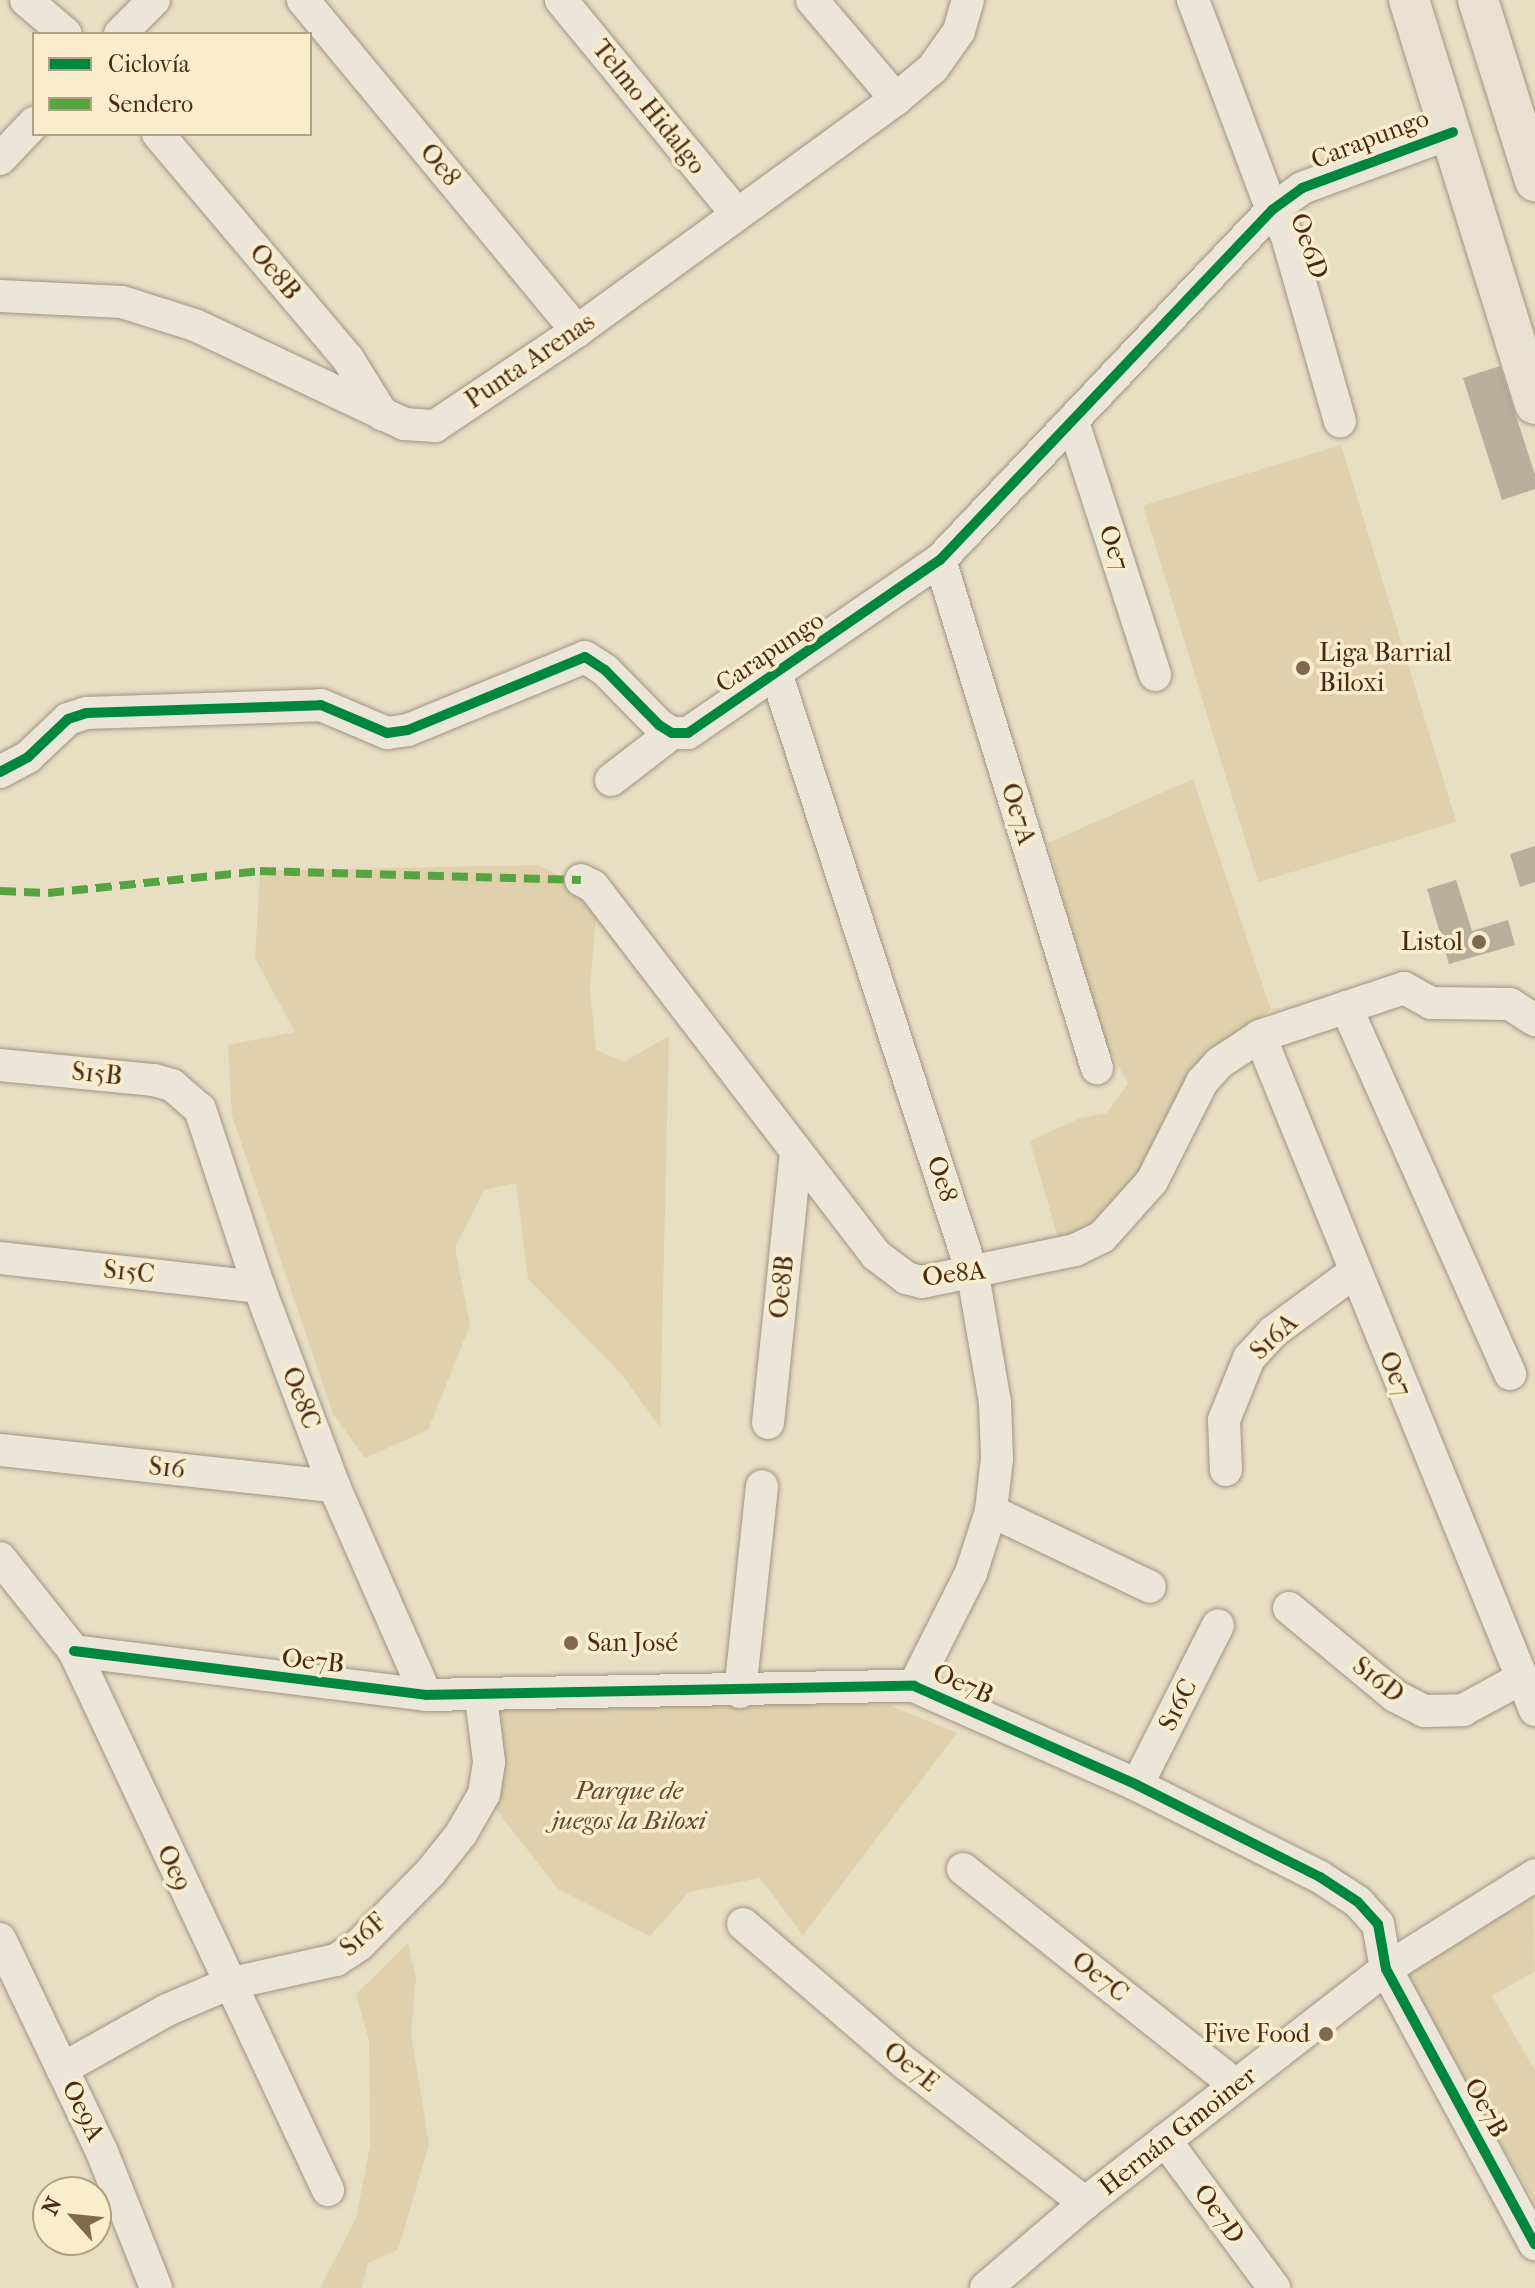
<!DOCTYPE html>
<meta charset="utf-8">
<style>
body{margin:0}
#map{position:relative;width:1535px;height:2288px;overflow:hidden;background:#e8dec3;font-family:"IM FELL French Canon",serif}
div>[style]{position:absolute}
.green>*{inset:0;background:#e0d0ac;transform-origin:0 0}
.building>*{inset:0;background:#b7ae9b}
.roads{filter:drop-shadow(0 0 2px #9e9483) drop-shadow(0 0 2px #9e9483)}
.minor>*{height:32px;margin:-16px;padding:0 16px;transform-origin:16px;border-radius:16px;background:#ebe6d8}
.major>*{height:40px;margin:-20px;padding:0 20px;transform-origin:20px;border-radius:20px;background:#e8e1d2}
.quiet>*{height:8px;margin-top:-4px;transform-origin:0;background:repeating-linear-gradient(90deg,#56a43f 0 16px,transparent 0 24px)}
.cycleway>*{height:10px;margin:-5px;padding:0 5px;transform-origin:5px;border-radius:5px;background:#00873e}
.dots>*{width:22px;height:22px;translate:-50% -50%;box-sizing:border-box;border:4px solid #faedce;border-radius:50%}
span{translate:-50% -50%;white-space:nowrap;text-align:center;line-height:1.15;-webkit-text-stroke:7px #faedce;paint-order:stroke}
.street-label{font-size:26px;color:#492a14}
.poi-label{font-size:26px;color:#492a14}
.left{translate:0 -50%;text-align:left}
.right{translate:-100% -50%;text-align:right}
.park-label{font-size:26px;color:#66492f;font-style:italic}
.legend{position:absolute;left:32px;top:32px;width:280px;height:104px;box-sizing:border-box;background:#faedce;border:2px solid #b39f84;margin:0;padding:10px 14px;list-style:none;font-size:24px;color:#492a14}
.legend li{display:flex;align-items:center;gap:16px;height:40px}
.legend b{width:40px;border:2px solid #b39f84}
.north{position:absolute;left:32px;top:2176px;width:80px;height:80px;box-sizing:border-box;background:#faedce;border:2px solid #b39f84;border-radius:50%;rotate:297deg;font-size:22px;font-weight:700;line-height:32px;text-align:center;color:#492a14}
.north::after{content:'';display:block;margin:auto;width:28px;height:36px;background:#816951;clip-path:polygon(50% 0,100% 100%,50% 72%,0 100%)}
</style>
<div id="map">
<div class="green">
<div style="left:1341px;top:445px;width:394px;height:207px;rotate:73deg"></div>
<div style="clip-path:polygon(1193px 779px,1271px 1010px,1219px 1045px,1156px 1153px,1102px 1222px,1059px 1241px,1030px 1141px,1080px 1118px,1107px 1113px,1128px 1083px,1100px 1034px,1048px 843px)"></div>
<div style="clip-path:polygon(538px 865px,570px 881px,596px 915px,590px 989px,596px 1050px,624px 1062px,669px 1036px,660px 1427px,619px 1371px,528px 1279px,516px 1183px,484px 1190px,455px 1247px,470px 1325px,428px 1430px,365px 1458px,333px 1414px,232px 1116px,228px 1045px,295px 1032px,255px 958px,260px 871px)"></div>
<div style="clip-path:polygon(481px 1697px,889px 1705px,957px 1733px,803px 1935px,760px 1878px,689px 1892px,650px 1936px,558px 1889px,484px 1794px)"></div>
<div style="clip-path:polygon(1533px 1898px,1535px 1971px,1492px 1996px,1535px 2071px,1535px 2203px,1403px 1973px)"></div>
<div style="clip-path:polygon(408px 1943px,416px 1978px,411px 2033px,429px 2144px,398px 2250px,368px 2263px,362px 2288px,320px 2288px,356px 2219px,370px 2146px,369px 2041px,356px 1994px)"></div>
</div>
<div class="building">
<div style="clip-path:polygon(1500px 366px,1535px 475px,1535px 489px,1502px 500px,1463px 378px)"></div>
<div style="clip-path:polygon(1535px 846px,1535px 882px,1520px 887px,1510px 854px)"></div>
<div style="clip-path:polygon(1456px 880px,1472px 931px,1508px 920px,1515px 945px,1449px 964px,1427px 889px)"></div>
</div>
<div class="roads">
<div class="minor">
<div style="left:26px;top:0;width:52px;rotate:40.4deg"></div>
<div style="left:303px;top:0;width:430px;rotate:50.4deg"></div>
<div style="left:561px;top:0;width:276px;rotate:50.6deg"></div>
<div style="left:812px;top:0;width:130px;rotate:49.7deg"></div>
<div style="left:1193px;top:0;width:224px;rotate:69.4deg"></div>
<div style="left:1272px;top:210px;width:27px;rotate:59deg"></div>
<div style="left:1286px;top:233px;width:196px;rotate:74deg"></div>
<div style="left:120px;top:34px;width:48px;rotate:-45deg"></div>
<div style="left:158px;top:134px;width:294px;rotate:49.8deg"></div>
<div style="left:348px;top:359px;width:66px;rotate:58deg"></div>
<div style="left:0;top:159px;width:50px;rotate:-46.6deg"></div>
<div style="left:0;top:296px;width:122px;rotate:2.8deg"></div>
<div style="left:122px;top:302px;width:77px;rotate:17.5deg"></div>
<div style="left:195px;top:325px;width:231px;rotate:25.3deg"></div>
<div style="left:404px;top:424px;width:31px;rotate:4deg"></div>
<div style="left:435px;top:426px;width:171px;rotate:-33.8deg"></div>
<div style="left:577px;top:331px;width:394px;rotate:-36deg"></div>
<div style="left:896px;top:99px;width:48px;rotate:-40deg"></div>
<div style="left:933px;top:68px;width:45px;rotate:-54.9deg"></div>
<div style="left:959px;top:31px;width:32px;rotate:-74deg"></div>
<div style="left:1073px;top:422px;width:266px;rotate:72deg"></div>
<div style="left:940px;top:560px;width:532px;rotate:72.83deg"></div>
<div style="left:777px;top:676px;width:630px;rotate:71.88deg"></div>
<div style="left:973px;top:1275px;width:129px;rotate:80.2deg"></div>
<div style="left:995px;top:1402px;width:56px;rotate:88deg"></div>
<div style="left:997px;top:1458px;width:53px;rotate:96.5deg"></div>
<div style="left:991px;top:1511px;width:65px;rotate:107.9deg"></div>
<div style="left:971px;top:1573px;width:127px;rotate:116.8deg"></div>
<div style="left:0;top:772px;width:32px;rotate:-28deg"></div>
<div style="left:28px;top:757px;width:55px;rotate:-43.5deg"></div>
<div style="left:68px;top:719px;width:19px;rotate:-18deg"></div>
<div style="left:86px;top:713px;width:235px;rotate:-1.9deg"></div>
<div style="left:321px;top:705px;width:72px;rotate:23deg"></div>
<div style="left:387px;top:733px;width:21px;rotate:-8deg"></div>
<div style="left:408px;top:730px;width:191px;rotate:-22.4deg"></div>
<div style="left:585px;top:657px;width:24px;rotate:33deg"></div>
<div style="left:605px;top:670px;width:77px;rotate:45.5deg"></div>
<div style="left:659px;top:725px;width:15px;rotate:32deg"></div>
<div style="left:672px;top:733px;width:16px"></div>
<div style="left:688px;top:733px;width:306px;rotate:-34.5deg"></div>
<div style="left:940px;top:560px;width:482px;rotate:-46.5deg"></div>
<div style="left:1272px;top:210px;width:37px;rotate:-36deg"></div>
<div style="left:1302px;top:188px;width:161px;rotate:-20.3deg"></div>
<div style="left:611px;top:780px;width:77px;rotate:-37.6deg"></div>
<div style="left:581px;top:880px;width:13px;rotate:27deg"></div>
<div style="left:593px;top:886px;width:465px;rotate:52.5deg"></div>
<div style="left:876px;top:1255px;width:38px;rotate:37deg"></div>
<div style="left:906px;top:1278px;width:16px;rotate:14deg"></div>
<div style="left:922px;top:1282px;width:156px;rotate:-11.8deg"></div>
<div style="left:1075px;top:1250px;width:30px;rotate:-26deg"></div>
<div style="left:1102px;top:1237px;width:75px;rotate:-48.2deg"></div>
<div style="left:1152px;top:1181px;width:111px;rotate:-63.2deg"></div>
<div style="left:1202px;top:1082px;width:25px;rotate:-48deg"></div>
<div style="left:1219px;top:1063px;width:49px;rotate:-33.4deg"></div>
<div style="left:1260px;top:1036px;width:152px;rotate:-18.4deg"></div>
<div style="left:1404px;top:988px;width:31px;rotate:29deg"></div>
<div style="left:1431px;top:1003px;width:79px;rotate:0.7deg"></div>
<div style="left:1510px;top:1004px;width:30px;rotate:33deg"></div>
<div style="left:1346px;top:1007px;width:402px;rotate:65.9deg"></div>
<div style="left:1260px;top:1036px;width:728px;rotate:67.8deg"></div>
<div style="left:0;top:1065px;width:155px;rotate:5.6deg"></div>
<div style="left:154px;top:1080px;width:19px;rotate:16deg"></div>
<div style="left:172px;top:1085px;width:37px;rotate:41deg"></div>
<div style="left:200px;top:1109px;width:188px;rotate:71.7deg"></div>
<div style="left:259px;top:1287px;width:213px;rotate:69.3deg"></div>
<div style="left:334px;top:1486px;width:228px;rotate:66.2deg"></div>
<div style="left:0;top:1258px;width:261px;rotate:6.4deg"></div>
<div style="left:768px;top:1423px;width:273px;rotate:-84.1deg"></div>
<div style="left:0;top:1450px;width:336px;rotate:6.2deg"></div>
<div style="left:1226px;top:1470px;width:50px;rotate:-92.3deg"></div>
<div style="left:1224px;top:1420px;width:67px;rotate:-68deg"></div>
<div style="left:1249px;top:1358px;width:35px;rotate:-47deg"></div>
<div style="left:1273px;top:1332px;width:99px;rotate:-36.4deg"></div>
<div style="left:991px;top:1511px;width:176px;rotate:25.5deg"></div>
<div style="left:0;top:1558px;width:119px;rotate:51.5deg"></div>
<div style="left:74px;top:1651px;width:596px;rotate:64.77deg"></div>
<div style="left:1289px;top:1608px;width:138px;rotate:39.7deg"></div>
<div style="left:1395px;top:1696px;width:33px;rotate:27deg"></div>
<div style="left:1424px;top:1711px;width:39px;rotate:-1deg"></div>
<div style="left:1463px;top:1710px;width:67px;rotate:-28.5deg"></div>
<div style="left:74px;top:1651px;width:355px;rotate:7.1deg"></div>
<div style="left:426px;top:1695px;width:488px;rotate:-1.1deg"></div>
<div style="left:914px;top:1686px;width:244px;rotate:23.9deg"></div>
<div style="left:1137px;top:1785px;width:205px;rotate:26.7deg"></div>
<div style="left:1320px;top:1877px;width:45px;rotate:33.3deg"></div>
<div style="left:1358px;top:1902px;width:30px;rotate:48deg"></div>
<div style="left:1378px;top:1924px;width:46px;rotate:79.9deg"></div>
<div style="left:1386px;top:1969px;width:313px;rotate:61.6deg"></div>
<div style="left:740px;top:1692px;width:207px;rotate:-83.9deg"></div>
<div style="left:1137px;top:1785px;width:179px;rotate:-63.1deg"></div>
<div style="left:963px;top:1869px;width:348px;rotate:38.4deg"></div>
<div style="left:743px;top:1924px;width:215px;rotate:40.7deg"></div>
<div style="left:906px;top:2064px;width:227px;rotate:37.8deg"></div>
<div style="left:0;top:1939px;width:236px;rotate:64.4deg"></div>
<div style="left:102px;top:2152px;width:146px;rotate:68.3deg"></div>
<div style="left:62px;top:2069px;width:120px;rotate:-29.3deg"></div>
<div style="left:167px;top:2010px;width:66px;rotate:-23.1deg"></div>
<div style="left:228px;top:1984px;width:111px;rotate:-12.5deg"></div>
<div style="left:336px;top:1960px;width:27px;rotate:-33deg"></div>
<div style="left:359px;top:1945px;width:101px;rotate:-45.4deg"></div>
<div style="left:430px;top:1873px;width:50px;rotate:-51.5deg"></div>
<div style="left:461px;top:1834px;width:46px;rotate:-60.1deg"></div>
<div style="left:484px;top:1794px;width:32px;rotate:-81deg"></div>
<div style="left:489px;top:1762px;width:65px;rotate:-97deg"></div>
<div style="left:1165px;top:2140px;width:184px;rotate:53.6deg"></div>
<div style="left:986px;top:2288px;width:130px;rotate:-40.6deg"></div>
<div style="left:1085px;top:2203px;width:381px;rotate:-37.9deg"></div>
<div style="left:1386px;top:1969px;width:176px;rotate:-32.2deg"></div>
</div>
<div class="major">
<div style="left:1409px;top:0;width:423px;rotate:72.7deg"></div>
<div style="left:1478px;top:0;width:190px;rotate:72.5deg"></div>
</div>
</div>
<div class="quiet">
<div style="left:0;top:891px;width:48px;rotate:2.4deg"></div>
<div style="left:48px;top:893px;width:213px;rotate:-5.9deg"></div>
<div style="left:260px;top:871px;width:321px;rotate:1.6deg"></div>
</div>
<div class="cycleway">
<div style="left:0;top:772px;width:32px;rotate:-28deg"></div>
<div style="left:28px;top:757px;width:55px;rotate:-43.5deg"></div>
<div style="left:68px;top:719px;width:19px;rotate:-18deg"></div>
<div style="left:86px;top:713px;width:235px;rotate:-1.9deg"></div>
<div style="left:321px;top:705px;width:72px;rotate:23deg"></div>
<div style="left:387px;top:733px;width:21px;rotate:-8deg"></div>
<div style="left:408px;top:730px;width:191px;rotate:-22.4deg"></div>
<div style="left:585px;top:657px;width:24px;rotate:33deg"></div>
<div style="left:605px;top:670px;width:77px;rotate:45.5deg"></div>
<div style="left:659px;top:725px;width:15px;rotate:32deg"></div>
<div style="left:672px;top:733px;width:16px"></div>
<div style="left:688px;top:733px;width:306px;rotate:-34.5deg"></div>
<div style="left:940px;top:560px;width:482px;rotate:-46.5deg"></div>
<div style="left:1272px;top:210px;width:37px;rotate:-36deg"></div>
<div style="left:1302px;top:188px;width:161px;rotate:-20.3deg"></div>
<div style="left:74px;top:1651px;width:355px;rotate:7.1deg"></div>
<div style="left:426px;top:1695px;width:488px;rotate:-1.1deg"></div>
<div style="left:914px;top:1686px;width:244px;rotate:23.9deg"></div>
<div style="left:1137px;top:1785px;width:205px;rotate:26.7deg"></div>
<div style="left:1320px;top:1877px;width:45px;rotate:33.3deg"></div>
<div style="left:1358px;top:1902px;width:30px;rotate:48deg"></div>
<div style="left:1378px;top:1924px;width:46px;rotate:79.9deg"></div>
<div style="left:1386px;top:1969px;width:313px;rotate:61.6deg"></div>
</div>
<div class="dots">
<div style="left:1303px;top:668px;background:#816951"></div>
<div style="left:1479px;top:942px;background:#816951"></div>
<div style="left:571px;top:1643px;background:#816951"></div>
<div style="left:1326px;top:2034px;background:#816951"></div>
</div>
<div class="street-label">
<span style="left:649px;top:107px;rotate:51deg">Telmo Hidalgo</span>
<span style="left:1370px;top:139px;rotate:-21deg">Carapungo</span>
<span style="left:440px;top:165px;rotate:50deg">Oe8</span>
<span style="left:1309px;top:246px;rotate:71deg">Oe6D</span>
<span style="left:275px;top:272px;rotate:50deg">Oe8B</span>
<span style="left:530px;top:361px;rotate:-34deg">Punta Arenas</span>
<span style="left:1114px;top:548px;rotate:72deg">Oe7</span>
<span style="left:770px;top:652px;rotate:-34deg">Carapungo</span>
<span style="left:1018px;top:814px;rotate:73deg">Oe7A</span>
<span style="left:97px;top:1074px;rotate:6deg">S15B</span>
<span style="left:942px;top:1179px;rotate:72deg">Oe8</span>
<span style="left:129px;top:1272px;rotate:6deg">S15C</span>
<span style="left:954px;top:1274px;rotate:-7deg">Oe8A</span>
<span style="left:782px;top:1287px;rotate:-84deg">Oe8B</span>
<span style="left:1274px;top:1337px;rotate:-43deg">S16A</span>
<span style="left:1395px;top:1374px;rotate:67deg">Oe7</span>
<span style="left:301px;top:1398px;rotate:69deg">Oe8C</span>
<span style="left:167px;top:1468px;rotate:6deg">S16</span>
<span style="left:313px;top:1661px;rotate:6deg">Oe7B</span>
<span style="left:1378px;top:1680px;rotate:38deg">S16D</span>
<span style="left:963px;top:1684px;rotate:24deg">Oe7B</span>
<span style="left:1178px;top:1705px;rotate:-63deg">S16C</span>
<span style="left:174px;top:1868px;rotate:65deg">Oe9</span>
<span style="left:363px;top:1935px;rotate:-41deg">S16F</span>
<span style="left:1100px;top:1977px;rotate:38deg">Oe7C</span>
<span style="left:911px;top:2067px;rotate:39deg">Oe7E</span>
<span style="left:1486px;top:2108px;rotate:62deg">Oe7B</span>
<span style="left:83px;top:2111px;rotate:64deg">Oe9A</span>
<span style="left:1178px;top:2131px;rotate:-38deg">Hernán Gmoiner</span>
<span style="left:1219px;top:2214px;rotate:54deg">Oe7D</span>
</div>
<div class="poi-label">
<span class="left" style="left:1319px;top:668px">Liga Barrial<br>Biloxi</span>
<span class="right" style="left:1463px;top:942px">Listol</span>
<span class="left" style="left:587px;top:1643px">San José</span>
<span class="right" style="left:1310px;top:2034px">Five Food</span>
</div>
<div class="park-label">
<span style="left:629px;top:1806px">Parque de<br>juegos la Biloxi</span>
</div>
<ul class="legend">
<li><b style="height:10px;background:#00873e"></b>Ciclovía</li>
<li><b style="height:10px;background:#56a43f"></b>Sendero</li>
</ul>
<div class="north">N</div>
</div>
